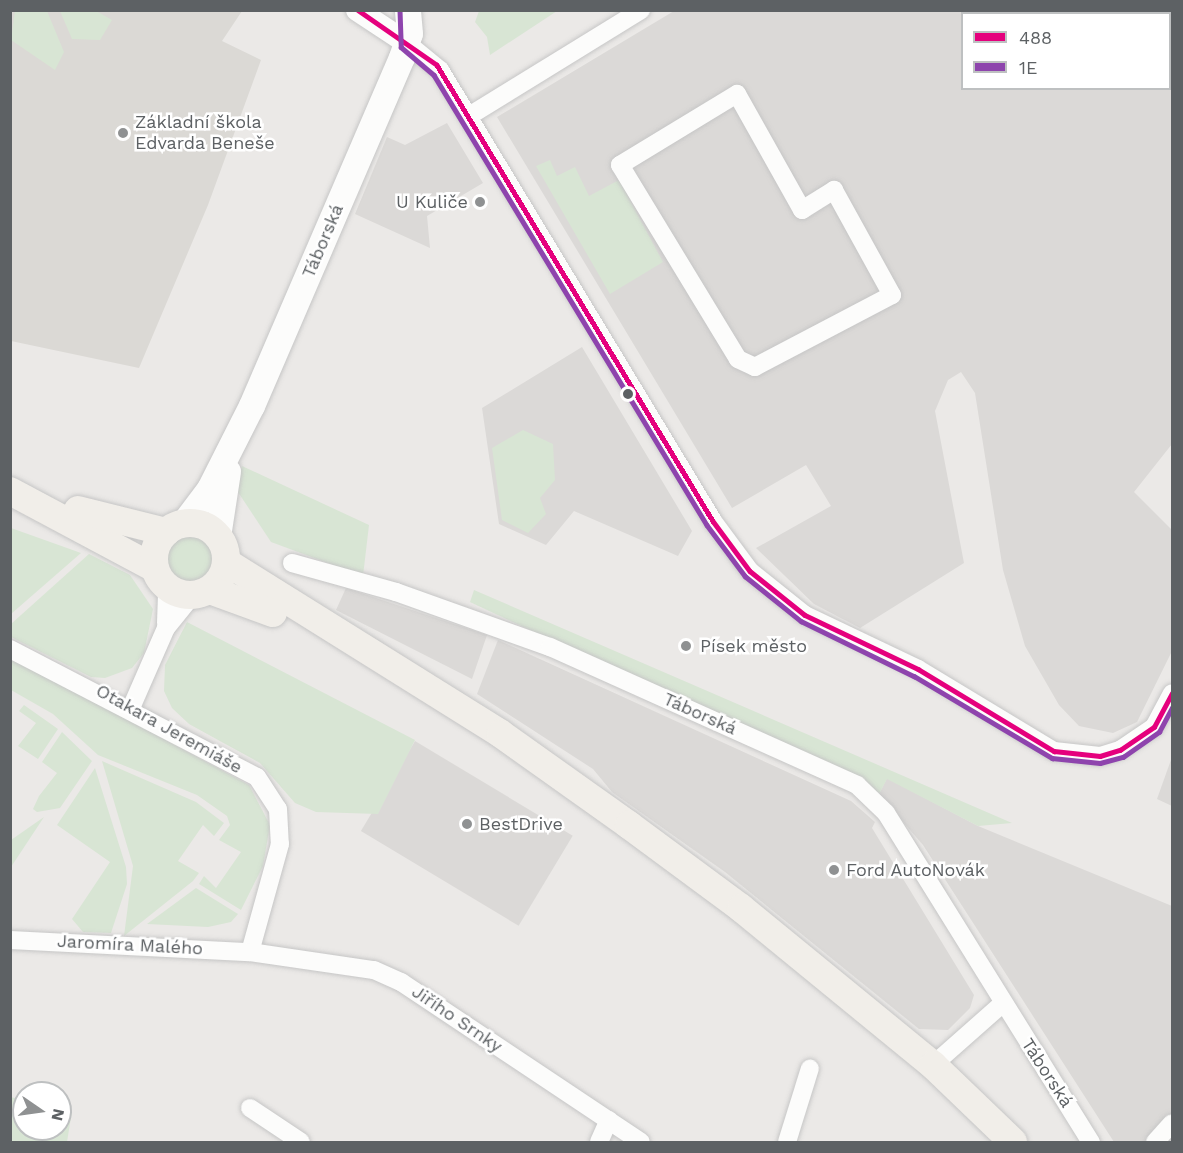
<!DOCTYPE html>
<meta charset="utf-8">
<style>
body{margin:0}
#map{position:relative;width:1183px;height:1153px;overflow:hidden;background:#ebe9e7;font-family:"Work Sans",sans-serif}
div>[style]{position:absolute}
.industrial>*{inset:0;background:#dbd9d7;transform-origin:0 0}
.education>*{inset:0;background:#dbd9d5}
.green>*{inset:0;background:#d8e5d4}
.round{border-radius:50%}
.roads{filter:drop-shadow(0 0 2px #c6c6c6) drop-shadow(0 0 2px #c6c6c6)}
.minor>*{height:18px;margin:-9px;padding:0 9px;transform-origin:9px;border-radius:9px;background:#fcfcfb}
.tertiary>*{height:22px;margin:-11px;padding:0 11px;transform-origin:11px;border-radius:11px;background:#fcfcfb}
.secondary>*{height:26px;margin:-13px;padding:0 13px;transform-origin:13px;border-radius:13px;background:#fcfcfb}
.primary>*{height:28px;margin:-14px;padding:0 14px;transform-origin:14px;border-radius:14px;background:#f1eee9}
.primary>.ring{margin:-14px;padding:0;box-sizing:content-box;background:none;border:28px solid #f1eee9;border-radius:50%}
.bus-1>*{height:4.5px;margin:-2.25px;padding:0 2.25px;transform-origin:2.25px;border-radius:2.25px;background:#e5007d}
.bus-2>*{height:4.5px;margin:-2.25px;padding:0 2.25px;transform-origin:2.25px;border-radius:2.25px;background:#8e44ad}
.dots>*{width:16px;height:16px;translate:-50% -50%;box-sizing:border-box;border:3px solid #fff;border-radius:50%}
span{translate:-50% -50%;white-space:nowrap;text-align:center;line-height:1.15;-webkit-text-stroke:5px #fff;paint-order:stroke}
.poi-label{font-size:18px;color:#5d6164}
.left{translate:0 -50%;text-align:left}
.right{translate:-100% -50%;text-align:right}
.street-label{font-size:18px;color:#5d6164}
.frame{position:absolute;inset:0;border:12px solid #5d6164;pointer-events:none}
.legend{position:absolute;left:961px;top:12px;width:210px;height:78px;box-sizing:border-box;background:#fff;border:2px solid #bec0c1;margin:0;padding:8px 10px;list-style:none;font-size:18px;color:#5d6164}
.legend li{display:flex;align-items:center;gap:12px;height:30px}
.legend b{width:30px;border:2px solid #bec0c1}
.north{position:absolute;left:12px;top:1081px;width:60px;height:60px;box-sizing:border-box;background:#fff;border:2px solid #bec0c1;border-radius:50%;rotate:103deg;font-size:16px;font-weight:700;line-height:24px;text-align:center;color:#5d6164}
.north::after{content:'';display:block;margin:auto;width:21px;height:27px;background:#8f9192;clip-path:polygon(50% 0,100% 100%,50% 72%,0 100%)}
</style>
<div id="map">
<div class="industrial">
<div style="clip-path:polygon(evenodd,674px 11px,1172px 11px,1172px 444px,1134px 492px,1172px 530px,1172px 651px,1137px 722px,1113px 733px,1079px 726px,1059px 705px,1025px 646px,1003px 570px,975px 393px,961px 372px,948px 380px,935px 411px,964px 563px,860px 628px,814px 604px,756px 548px,831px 506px,806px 465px,732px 508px,497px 117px,674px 11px,962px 14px,1170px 14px,1170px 88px,962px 88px,962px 14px)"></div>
<div style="clip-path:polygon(447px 123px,483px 183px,427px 216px,430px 248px,355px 214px,387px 137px,405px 145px)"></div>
<div style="clip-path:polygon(582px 347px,692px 531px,678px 556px,574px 511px,546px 545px,499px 524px,482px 408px)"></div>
<div style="clip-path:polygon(346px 588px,487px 635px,472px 679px,336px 610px)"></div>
<div style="clip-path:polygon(498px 640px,851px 801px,875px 822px,872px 828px,974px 995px,970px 1008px,948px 1030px,919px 1029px,725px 872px,612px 792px,593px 769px,477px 694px)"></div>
<div style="left:415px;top:741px;width:184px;height:105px;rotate:31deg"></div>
<div style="clip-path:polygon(1172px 757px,1172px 806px,1157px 799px)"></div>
<div style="clip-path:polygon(887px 778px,978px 826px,1172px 906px,1172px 1142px,1114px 1142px,923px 845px,879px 794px)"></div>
</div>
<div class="education">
<div style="clip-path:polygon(10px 11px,242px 11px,222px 41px,261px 60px,208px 205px,139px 368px,11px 341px)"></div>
</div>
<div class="green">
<div style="clip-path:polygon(15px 11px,47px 11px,64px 52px,55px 70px,11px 40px)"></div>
<div style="clip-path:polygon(60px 11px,96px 11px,112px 20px,100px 40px,72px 39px)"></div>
<div style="clip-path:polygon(479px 11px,479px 10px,557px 11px,490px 55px,487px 37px,475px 22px)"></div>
<div style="clip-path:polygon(550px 160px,557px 176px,575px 167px,589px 196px,619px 180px,663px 262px,610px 294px,536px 166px)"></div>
<div style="clip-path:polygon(523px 430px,553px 444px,555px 480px,540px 498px,546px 514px,528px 533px,502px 520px,492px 448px)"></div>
<div style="clip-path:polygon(242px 466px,369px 525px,363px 576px,271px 542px,236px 489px)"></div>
<div style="clip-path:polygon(11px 528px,81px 553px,11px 614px,10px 528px)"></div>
<div class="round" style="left:164px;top:534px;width:50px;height:50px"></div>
<div style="clip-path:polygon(89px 554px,130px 575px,153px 609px,144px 653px,132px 668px,105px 678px,91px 677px,11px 637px,11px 624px)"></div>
<div style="clip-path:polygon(474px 590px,1012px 823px,978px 826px,887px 779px,879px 794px,470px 602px)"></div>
<div style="clip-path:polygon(187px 622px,415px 740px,378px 814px,316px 812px,295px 803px,260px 763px,189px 724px,172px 708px,164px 691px,165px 665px)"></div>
<div style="clip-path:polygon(10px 656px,249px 785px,270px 825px,263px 866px,241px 910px,199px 884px,204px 876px,216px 888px,241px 852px,219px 840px,230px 825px,227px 816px,197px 795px,98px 755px,53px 714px,11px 690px)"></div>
<div style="clip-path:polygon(24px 705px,58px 729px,38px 759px,18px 746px,36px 723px,19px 711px)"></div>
<div style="clip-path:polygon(62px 732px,92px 761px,60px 808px,37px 812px,33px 809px,39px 796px,57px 773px,42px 762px)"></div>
<div style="clip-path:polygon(102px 761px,196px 802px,224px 823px,214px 836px,203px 825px,178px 861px,199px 873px,193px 881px,124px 936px,133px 866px)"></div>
<div style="clip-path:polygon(95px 768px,126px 867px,127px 884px,111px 933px,83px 932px,72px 919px,110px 862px,57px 825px)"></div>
<div style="clip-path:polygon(44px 817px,11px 867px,11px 840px)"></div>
<div style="clip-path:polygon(196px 888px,238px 914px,231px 922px,208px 927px,147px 924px)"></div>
<div style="clip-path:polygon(10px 1097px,24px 1100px,24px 1129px,60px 1129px,60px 1109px,72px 1111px,67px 1142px,11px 1142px)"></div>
</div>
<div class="roads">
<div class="minor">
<div style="left:407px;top:43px;width:43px;rotate:39.3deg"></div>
<div style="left:440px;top:70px;width:527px;rotate:58.81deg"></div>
<div style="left:713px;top:521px;width:62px;rotate:53.5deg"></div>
<div style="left:750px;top:571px;width:70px;rotate:38.7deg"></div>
<div style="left:805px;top:615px;width:125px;rotate:25.5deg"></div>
<div style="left:918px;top:669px;width:159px;rotate:31.1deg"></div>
<div style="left:1054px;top:751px;width:46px;rotate:6.2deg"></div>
<div style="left:1100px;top:756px;width:21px;rotate:-17deg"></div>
<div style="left:1120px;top:750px;width:41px;rotate:-34.1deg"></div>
<div style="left:1154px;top:727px;width:38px;rotate:-62deg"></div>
<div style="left:737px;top:94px;width:133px;rotate:60.7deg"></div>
<div style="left:802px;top:210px;width:38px;rotate:-32deg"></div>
<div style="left:834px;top:190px;width:120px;rotate:61.1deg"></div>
<div style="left:892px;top:295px;width:155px;rotate:152.3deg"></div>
<div style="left:755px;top:367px;width:19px;rotate:-155deg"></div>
<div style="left:738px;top:359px;width:227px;rotate:-121.3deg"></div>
<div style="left:620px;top:165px;width:137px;rotate:-31.3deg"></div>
<div style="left:469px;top:116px;width:202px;rotate:-31.6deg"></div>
<div style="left:292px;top:563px;width:108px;rotate:15.6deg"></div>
<div style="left:396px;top:592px;width:164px;rotate:19.7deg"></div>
<div style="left:550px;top:647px;width:337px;rotate:24.2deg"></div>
<div style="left:857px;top:785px;width:40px;rotate:44deg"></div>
<div style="left:886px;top:813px;width:388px;rotate:58.1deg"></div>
<div style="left:166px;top:623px;width:35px;rotate:-88deg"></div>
<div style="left:10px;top:649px;width:278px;rotate:27.4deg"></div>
<div style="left:257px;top:777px;width:38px;rotate:57deg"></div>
<div style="left:278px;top:809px;width:35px;rotate:87deg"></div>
<div style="left:280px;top:844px;width:112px;rotate:105.5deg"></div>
<div style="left:131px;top:708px;width:87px;rotate:-66.4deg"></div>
<div style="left:166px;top:628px;width:41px;rotate:-50.9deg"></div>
<div style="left:10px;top:940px;width:240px;rotate:2.9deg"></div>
<div style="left:250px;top:952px;width:125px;rotate:8.3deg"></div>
<div style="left:374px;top:970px;width:30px;rotate:24deg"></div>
<div style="left:401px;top:982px;width:288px;rotate:33.7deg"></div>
<div style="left:933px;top:1065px;width:94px;rotate:-41.5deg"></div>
<div style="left:250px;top:1108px;width:61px;rotate:33.7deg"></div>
<div style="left:599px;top:1142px;width:24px;rotate:-66deg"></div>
<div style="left:787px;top:1142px;width:77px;rotate:-72.7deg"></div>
<div style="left:1155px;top:1142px;width:25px;rotate:-48deg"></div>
</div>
<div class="tertiary">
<div style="left:357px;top:10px;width:60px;rotate:33.4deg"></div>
</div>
<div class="secondary">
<div style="left:186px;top:521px;width:40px;rotate:-53deg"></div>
<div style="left:210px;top:489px;width:93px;rotate:-63.2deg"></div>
<div style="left:252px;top:406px;width:379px;rotate:-66.7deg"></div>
<div style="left:402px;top:58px;width:25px;rotate:-72deg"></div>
<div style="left:410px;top:34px;width:24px;rotate:-95deg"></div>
<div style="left:218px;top:537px;width:66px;rotate:-81.3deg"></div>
</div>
<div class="primary">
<div style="left:10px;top:491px;width:163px;rotate:28.1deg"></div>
<div style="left:78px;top:510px;width:91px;rotate:14deg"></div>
<div class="ring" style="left:154px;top:523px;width:44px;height:44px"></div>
<div style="left:226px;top:562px;width:324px;rotate:32deg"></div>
<div style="left:501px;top:734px;width:157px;rotate:35.4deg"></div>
<div style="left:629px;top:825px;width:139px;rotate:36.5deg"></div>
<div style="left:741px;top:908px;width:248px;rotate:39.3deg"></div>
<div style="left:933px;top:1065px;width:111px;rotate:43.9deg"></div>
<div style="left:210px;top:590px;width:67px;rotate:20.1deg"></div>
</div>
</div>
<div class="bus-1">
<div style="left:358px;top:10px;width:96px;rotate:34.8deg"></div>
<div style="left:437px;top:65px;width:533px;rotate:58.82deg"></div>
<div style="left:713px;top:521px;width:62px;rotate:53.5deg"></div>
<div style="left:750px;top:571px;width:70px;rotate:38.7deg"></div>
<div style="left:805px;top:615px;width:125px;rotate:25.5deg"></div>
<div style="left:918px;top:669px;width:159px;rotate:31.1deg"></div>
<div style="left:1054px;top:751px;width:46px;rotate:6.2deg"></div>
<div style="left:1100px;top:756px;width:21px;rotate:-17deg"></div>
<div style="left:1120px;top:750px;width:41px;rotate:-34.1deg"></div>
<div style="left:1154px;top:727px;width:38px;rotate:-62deg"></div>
</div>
<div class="bus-2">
<div style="left:400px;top:10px;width:37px;rotate:88deg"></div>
<div style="left:401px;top:47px;width:43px;rotate:40.3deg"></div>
<div style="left:434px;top:75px;width:526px;rotate:58.76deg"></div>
<div style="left:707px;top:525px;width:64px;rotate:53.3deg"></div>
<div style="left:745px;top:576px;width:72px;rotate:38.8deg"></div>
<div style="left:801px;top:621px;width:126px;rotate:26deg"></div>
<div style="left:914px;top:676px;width:161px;rotate:30.7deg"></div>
<div style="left:1052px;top:758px;width:48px;rotate:5.9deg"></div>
<div style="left:1100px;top:763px;width:24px;rotate:-15deg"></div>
<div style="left:1123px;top:757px;width:44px;rotate:-34.8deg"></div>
<div style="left:1159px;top:732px;width:27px;rotate:-62deg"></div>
</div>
<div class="dots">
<div style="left:123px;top:133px;background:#8f9192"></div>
<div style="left:480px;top:202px;background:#8f9192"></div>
<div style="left:628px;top:394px;background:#5d6164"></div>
<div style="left:686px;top:646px;background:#8f9192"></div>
<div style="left:467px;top:824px;background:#8f9192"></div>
<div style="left:834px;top:870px;background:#8f9192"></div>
</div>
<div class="poi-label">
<span class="left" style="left:135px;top:133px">Základní škola<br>Edvarda Beneše</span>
<span class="right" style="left:468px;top:202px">U Kuliče</span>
<span class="left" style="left:700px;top:646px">Písek město</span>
<span class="left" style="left:479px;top:824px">BestDrive</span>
<span class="left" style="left:846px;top:870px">Ford AutoNovák</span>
</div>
<div class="street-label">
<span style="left:323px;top:241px;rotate:-67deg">Táborská</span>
<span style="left:700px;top:714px;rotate:24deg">Táborská</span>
<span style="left:169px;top:729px;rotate:29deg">Otakara Jeremiáše</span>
<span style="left:130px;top:945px;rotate:3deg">Jaromíra Malého</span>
<span style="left:457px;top:1019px;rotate:34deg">Jiřího Srnky</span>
<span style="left:1047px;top:1073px;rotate:57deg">Táborská</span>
</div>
<div class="frame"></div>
<ul class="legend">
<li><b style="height:8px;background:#e5007d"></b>488</li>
<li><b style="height:8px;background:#8e44ad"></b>1E</li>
</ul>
<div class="north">N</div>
</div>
